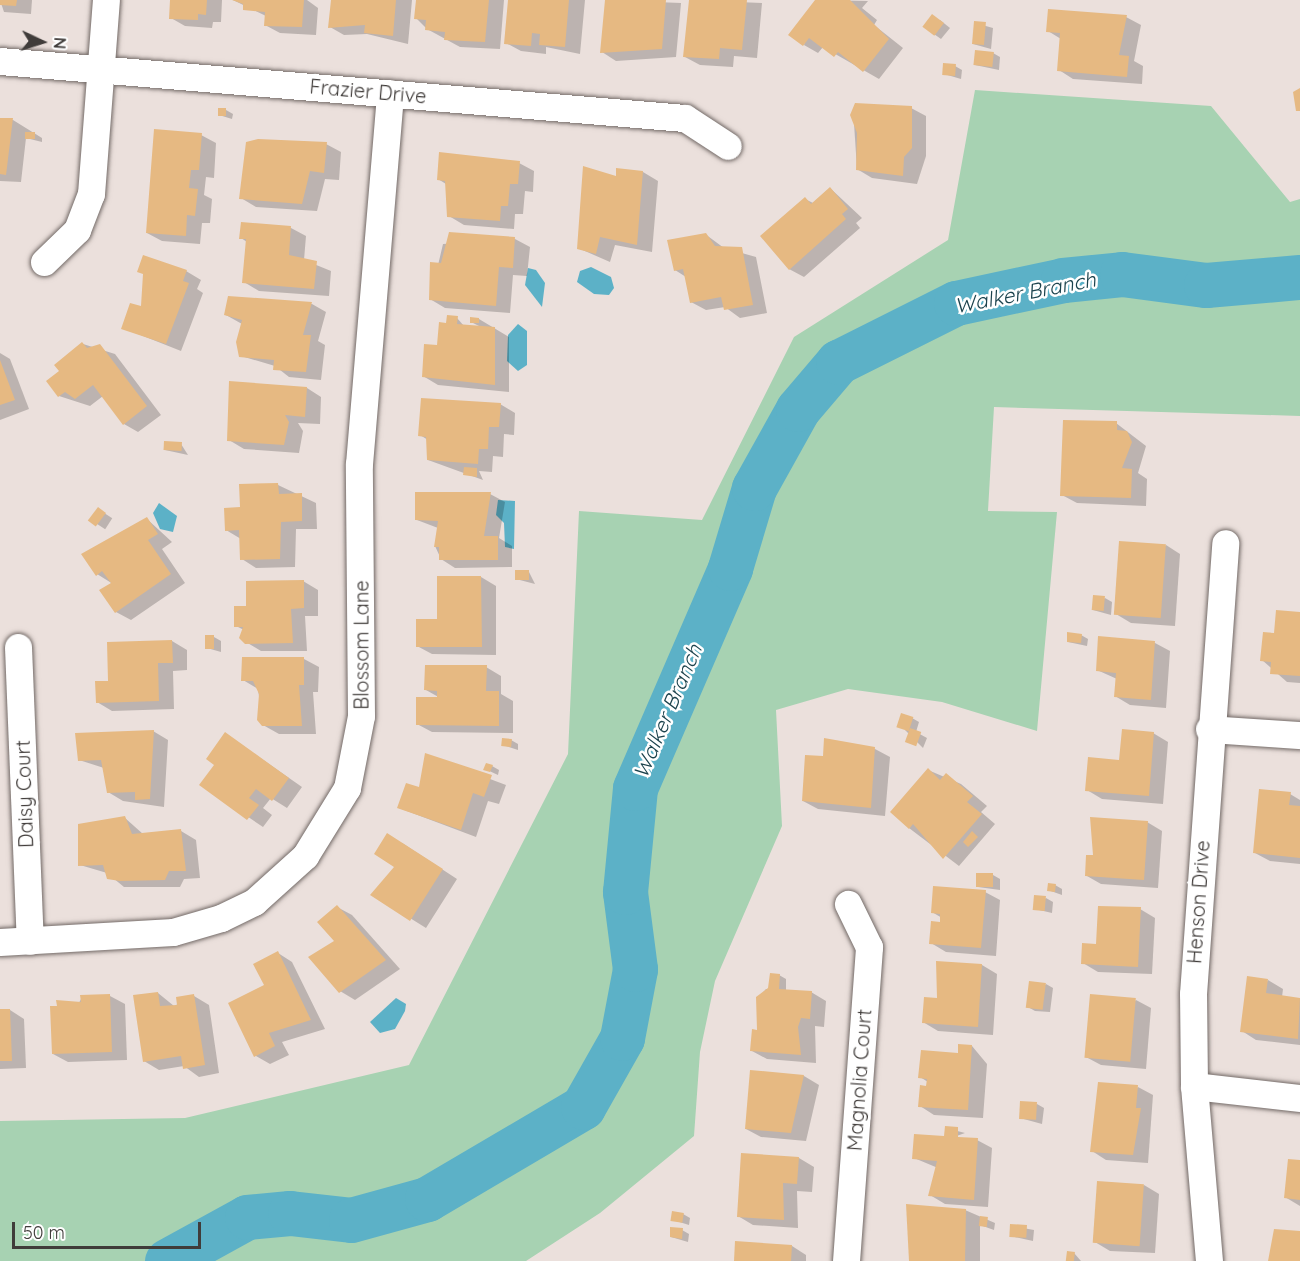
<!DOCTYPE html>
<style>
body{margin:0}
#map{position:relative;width:1300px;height:1261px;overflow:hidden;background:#ebe0dc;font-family:Quicksand,sans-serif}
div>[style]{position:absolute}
.green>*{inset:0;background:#a7d2b2}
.water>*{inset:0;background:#5cb1c7}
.shadow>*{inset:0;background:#0003;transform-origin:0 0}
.river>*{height:45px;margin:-22.5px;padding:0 22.5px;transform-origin:22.5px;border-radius:22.5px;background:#5cb1c7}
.building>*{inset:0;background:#e6b982;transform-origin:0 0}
.roads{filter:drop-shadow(0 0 2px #736a67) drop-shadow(0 0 2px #736a67)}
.minor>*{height:27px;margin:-13.5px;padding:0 13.5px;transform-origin:13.5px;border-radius:13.5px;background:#fff}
span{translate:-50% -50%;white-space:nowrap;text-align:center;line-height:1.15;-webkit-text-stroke:5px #fff;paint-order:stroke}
.street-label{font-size:20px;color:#403c3a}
.water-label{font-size:21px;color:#1c434d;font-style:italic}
.north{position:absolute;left:12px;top:12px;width:60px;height:60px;-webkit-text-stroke:4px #fff;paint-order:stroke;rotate:94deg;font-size:16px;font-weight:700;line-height:24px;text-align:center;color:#403c3a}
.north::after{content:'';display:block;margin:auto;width:21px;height:27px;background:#403c3a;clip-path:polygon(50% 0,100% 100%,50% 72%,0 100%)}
.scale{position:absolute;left:12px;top:1222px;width:189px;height:27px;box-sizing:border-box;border:3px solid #403c3a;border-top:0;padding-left:8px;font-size:18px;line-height:21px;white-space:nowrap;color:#403c3a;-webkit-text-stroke:4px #fff;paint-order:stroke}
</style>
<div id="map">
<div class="green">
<div style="clip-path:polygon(975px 90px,1211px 106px,1290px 202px,1300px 199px,1300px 416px,994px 407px,988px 511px,1057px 512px,1037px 731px,942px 702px,848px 689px,776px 710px,782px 826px,715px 981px,700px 1052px,694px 1136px,600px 1213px,526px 1261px,0 1261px,0 1121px,185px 1118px,409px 1065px,568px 754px,579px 511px,702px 520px,794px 337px,948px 240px)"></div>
</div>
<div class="water">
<div style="clip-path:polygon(591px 267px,611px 277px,614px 288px,609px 295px,594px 294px,577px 282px,580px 271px)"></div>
<div style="clip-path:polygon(528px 268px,536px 270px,545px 283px,542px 307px,525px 285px)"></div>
<div style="clip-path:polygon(518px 324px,527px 331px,527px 365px,518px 371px,507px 361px,508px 335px)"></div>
<div style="clip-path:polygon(498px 500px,515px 501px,514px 549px,505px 547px,504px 523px,496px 515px)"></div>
<div style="clip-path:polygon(159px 503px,177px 516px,173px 532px,160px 529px,153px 513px)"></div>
<div style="clip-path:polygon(396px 998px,406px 1004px,405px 1011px,395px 1029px,380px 1033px,370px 1022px)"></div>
</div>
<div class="shadow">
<div style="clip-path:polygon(0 0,32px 0,31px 14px,4px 12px)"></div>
<div style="clip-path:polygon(170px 0,222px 0,221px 22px,213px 22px,212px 28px,185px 26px,171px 18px)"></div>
<div style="clip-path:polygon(233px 0,307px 0,318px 8px,316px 35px,280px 33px,265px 25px,266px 16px)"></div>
<div style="clip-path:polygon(332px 0,412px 0,408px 44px,367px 34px,344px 35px,330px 27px)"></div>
<div style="clip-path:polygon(418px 0,504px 0,500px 49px,460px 47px,427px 29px,416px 18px)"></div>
<div style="clip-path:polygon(510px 0,585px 0,580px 54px,546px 47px,546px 54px,521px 51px,506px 43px)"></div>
<div style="clip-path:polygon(606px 0,681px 3px,676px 57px,616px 61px,602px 52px)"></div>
<div style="clip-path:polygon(690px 0,762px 3px,757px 58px,734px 56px,733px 67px,700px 65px,685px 57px)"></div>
<div style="clip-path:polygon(817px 0,868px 1px,862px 8px,877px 20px,874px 25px,903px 48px,879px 79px,823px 47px,818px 53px,804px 45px)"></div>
<div style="clip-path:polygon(1126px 17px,1141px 25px,1134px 61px,1143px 66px,1142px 84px,1073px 79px,1059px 70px,1061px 39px,1048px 31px)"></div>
<div style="clip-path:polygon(940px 20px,950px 28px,941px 39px,924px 27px)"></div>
<div style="clip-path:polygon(975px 23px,993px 28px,991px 49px,973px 44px)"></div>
<div style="clip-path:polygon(993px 53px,1000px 57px,999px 70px,975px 65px)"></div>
<div style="clip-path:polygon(955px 66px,962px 70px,961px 79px,944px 74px)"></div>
<div style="clip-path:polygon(853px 108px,911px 108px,926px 116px,926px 156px,917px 184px,872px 178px,857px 169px)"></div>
<div style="clip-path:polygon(226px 110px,233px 114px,232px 119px,219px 115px)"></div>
<div style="clip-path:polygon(0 119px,13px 120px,42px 138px,42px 142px,26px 138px,21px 182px,0 181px)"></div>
<div style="clip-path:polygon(201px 135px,216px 143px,214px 178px,206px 177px,204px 195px,212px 199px,210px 223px,202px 223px,200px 244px,162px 241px,147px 233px)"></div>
<div style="clip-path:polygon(326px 144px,341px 152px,339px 180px,325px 179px,317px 211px,256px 207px,241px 198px)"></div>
<div style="clip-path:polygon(519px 163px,534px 171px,533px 192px,525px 191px,523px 214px,515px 214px,514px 229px,464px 225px,449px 216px,446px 184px,438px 179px)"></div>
<div style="clip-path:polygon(584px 168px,617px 177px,618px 170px,643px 172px,658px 181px,652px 252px,615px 245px,610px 262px,578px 248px)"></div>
<div style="clip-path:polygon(830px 188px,862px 218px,856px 223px,860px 228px,804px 277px,789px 269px,805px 199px,813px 203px)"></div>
<div style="clip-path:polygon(242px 224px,291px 228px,306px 236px,304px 260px,331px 271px,329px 296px,259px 291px,244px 282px,247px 242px,241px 238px)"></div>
<div style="clip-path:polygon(705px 234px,724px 248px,756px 257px,767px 313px,740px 318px,725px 307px,706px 310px,691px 302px,686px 277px,675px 270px)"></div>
<div style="clip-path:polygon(515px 239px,530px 247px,527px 276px,513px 275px,510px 313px,445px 308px,430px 299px,443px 244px)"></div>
<div style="clip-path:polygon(186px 271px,201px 280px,197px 289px,203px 293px,181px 351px,123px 328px)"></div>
<div style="clip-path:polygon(229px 297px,312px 304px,326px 312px,318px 341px,325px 345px,321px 380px,289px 377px,275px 366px,241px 356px,242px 324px,226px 315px)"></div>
<div style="clip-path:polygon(457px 318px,464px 326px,481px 327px,471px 322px,479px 319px,509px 337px,509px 392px,438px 385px,423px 376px)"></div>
<div style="clip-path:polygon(83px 344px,115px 354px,161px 415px,138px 432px,124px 424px,103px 396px,90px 406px,59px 396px,61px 372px)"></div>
<div style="clip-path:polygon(0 353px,10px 359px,29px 409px,0 420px)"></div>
<div style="clip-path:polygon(307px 388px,321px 397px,320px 424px,298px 423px,303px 431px,299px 453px,244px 449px,229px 440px)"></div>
<div style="clip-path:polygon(500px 404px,515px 413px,514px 435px,504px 434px,503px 457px,493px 456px,492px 472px,479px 471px,483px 480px,428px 460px,428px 440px,420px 435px)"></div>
<div style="clip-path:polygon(1116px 423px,1146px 446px,1138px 473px,1147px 479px,1146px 506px,1077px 503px,1062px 495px)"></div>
<div style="clip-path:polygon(181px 444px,188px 455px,165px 450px)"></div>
<div style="clip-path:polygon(278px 485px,316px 503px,317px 529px,296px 529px,295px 567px,256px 568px,242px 559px,241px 539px,226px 530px,241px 509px)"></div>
<div style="clip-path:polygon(490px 494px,505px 502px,499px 538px,512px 546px,512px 567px,455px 568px,441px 559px,435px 546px,438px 528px,417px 520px)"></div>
<div style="left:98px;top:509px;width:17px;height:13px;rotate:33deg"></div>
<div style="clip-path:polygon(147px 519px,172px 542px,162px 549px,185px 583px,131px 620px,116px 612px,113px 584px,97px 574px)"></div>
<div style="clip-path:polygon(1166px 545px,1180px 554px,1175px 626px,1131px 623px,1116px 614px)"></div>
<div style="clip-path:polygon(529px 572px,535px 584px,516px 579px)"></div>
<div style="clip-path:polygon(481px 577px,496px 586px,496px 655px,432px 654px,417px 646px)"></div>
<div style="clip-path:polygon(303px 581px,318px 590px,318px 616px,305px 616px,307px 651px,261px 651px,246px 642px,244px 630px,236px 626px,247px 607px)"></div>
<div style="clip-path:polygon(1105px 598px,1112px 602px,1111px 615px,1093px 610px)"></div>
<div style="clip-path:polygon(1300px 614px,1300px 683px,1287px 682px,1262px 660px,1275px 635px)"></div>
<div style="clip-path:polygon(1081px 635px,1088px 639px,1087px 646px,1068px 642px)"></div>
<div style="clip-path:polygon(214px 637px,221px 641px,221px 652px,207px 648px)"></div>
<div style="clip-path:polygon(1100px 638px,1155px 643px,1170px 651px,1166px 708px,1130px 705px,1115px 696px,1117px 679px,1097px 670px)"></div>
<div style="clip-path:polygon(172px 641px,187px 650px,187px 670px,173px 671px,174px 709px,112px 711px,97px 702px)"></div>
<div style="clip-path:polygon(304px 659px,319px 667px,318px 692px,313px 692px,316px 734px,279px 734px,263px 725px,258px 689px,243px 680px)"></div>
<div style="clip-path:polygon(486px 667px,501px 676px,501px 694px,513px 701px,513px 733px,432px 732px,417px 724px,442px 699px,426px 690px)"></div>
<div style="clip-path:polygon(912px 718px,919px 722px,916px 732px,927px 738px,923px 748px,905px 730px)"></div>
<div style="clip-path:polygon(153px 731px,168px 740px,164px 807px,123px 801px,108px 792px,104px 768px,79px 760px)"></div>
<div style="clip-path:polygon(1153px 733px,1168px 742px,1163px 804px,1102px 799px,1087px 790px)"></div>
<div style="clip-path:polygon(226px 734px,302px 787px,287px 808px,271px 798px,263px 808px,272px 815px,263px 827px,201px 785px,216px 764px)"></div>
<div style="clip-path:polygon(511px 740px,518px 744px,518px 750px,503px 745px)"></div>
<div style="clip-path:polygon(875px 749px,890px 757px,885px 816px,818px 809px,803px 801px,824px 758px)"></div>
<div style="clip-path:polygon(426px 755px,506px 785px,499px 804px,488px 801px,476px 837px,399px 808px,420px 789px)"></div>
<div style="clip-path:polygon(492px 766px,499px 770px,498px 775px,485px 769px)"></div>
<div style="clip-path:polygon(928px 770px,961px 784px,987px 806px,981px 812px,995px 824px,959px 866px,909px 828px)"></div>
<div style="clip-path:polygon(1290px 794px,1300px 800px,1300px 864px,1270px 861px,1255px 853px)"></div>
<div style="clip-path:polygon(125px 818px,143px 834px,181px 831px,196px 840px,200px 878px,184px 879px,180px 887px,124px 887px,107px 873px,80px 865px)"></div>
<div style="clip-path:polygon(1147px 822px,1162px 831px,1158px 888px,1101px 884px,1087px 876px,1095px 857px)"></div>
<div style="clip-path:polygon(402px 843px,457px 879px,426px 928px,373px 895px,396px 867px)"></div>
<div style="clip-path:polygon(993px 875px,1000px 879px,1000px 890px,978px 887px)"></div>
<div style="clip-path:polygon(1055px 885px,1062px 889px,1062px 895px,1048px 890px)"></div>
<div style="clip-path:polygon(985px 892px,1000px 900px,996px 956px,946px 952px,931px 943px,942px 918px,932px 912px)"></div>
<div style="clip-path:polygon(1046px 898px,1053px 902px,1052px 913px,1035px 909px)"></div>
<div style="clip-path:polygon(337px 907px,352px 915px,400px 969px,355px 1000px,340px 991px)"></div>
<div style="clip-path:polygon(1140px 909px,1155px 918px,1152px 974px,1098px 972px,1083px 963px)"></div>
<div style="clip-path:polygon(278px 953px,292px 962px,325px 1029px,282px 1042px,289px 1055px,270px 1064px,256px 1056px,266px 986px)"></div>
<div style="clip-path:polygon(938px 963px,982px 965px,997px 974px,993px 1035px,938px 1031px,923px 1022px,939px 999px)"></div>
<div style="clip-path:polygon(779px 975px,786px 979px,786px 990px,811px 992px,826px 1001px,824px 1027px,815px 1026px,816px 1063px,767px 1059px,752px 1051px,759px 1031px,758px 998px,766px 989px,774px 989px)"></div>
<div style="clip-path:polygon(1268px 980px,1283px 989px,1282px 997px,1300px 999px,1300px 1045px,1256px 1040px,1242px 1031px)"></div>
<div style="clip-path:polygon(1046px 984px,1053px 988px,1050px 1012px,1035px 1011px,1028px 1007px)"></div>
<div style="clip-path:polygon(158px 993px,174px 1006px,194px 996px,209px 1005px,219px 1073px,199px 1077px,184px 1066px,159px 1070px,144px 1061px)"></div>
<div style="clip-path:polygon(110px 996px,125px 1004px,127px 1060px,68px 1062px,53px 1054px,82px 997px)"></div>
<div style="clip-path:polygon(1136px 1000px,1151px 1008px,1146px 1069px,1101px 1065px,1086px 1057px)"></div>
<div style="clip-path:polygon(10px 1010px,24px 1019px,26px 1068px,0 1069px,0 1013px)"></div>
<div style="clip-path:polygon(972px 1046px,987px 1064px,983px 1118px,934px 1115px,920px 1106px,928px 1082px,920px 1077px)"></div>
<div style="clip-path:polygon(751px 1072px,804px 1076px,819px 1085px,806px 1141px,761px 1137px,746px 1129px)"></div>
<div style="clip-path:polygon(1138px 1087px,1153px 1095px,1148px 1163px,1106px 1160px,1092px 1151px)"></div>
<div style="clip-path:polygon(1037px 1104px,1044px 1108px,1042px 1124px,1020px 1118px)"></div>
<div style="clip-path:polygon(946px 1128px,965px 1133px,951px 1138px,977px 1140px,992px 1148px,988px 1207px,945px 1204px,930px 1195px,938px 1168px,914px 1158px,915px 1136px,951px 1138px,946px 1135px)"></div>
<div style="clip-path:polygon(743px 1154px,799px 1158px,814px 1167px,812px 1192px,797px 1191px,798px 1228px,753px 1225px,738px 1216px)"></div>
<div style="clip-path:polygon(1300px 1161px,1300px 1206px,1285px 1197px)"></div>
<div style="clip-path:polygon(1144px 1185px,1159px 1194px,1155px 1253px,1110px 1251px,1095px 1242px)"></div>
<div style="clip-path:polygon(907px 1206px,965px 1210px,995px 1223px,994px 1230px,980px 1225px,980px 1261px,910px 1261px)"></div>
<div style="clip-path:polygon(683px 1214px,690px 1218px,689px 1225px,673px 1220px)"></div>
<div style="clip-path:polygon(1011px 1226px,1034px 1230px,1033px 1241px,1010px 1236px)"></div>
<div style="clip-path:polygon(682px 1230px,689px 1234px,688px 1242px,671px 1237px)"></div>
<div style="clip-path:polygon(792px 1246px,806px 1255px,806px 1261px,735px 1261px)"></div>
<div style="clip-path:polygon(1074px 1253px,1081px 1261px,1067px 1261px)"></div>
</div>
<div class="river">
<div style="left:167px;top:1261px;width:91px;rotate:-28.8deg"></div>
<div style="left:247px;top:1217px;width:43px;rotate:-5.3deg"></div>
<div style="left:290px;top:1213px;width:61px;rotate:6.5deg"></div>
<div style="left:351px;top:1220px;width:79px;rotate:-15.4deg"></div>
<div style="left:427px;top:1199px;width:181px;rotate:-30.5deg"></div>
<div style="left:583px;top:1107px;width:79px;rotate:-60.5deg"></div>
<div style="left:622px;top:1038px;width:70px;rotate:-79.3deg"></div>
<div style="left:635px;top:969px;width:78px;rotate:-97.4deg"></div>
<div style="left:625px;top:892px;width:104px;rotate:-84.5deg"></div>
<div style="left:635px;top:788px;width:240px;rotate:-66.6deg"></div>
<div style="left:730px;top:568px;width:84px;rotate:-73.3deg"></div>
<div style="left:754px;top:488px;width:90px;rotate:-60.9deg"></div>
<div style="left:798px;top:409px;width:62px;rotate:-49.6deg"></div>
<div style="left:838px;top:362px;width:132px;rotate:-26.6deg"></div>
<div style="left:956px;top:303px;width:109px;rotate:-12.1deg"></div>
<div style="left:1063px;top:280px;width:59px;rotate:-5.8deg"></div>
<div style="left:1122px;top:274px;width:85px;rotate:7.5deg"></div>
<div style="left:1206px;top:285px;width:94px;rotate:-4.9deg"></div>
</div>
<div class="building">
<div style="clip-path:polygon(0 0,17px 0,16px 6px,0 5px)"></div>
<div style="clip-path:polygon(170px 0,207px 0,206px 15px,198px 14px,198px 20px,169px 19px)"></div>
<div style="clip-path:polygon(232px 0,304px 0,302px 27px,264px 26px,265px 12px,243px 10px,243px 4px)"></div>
<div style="clip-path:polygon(331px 0,396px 0,393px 36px,364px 33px,365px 25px,328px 28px)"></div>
<div style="clip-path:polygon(416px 0,489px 0,485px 42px,444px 40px,445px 32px,425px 30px,426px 20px,414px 19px)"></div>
<div style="clip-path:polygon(508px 0,569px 0,565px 47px,539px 45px,540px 34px,532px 33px,531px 46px,504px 44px)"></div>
<div style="clip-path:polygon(605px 0,666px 0,662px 49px,600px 53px)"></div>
<div style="clip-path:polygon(689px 0,747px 0,742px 50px,720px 48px,719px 59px,683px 57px)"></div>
<div style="clip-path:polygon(815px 0,850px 0,889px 39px,863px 72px,838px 52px,834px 57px,809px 38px,803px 46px,788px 35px)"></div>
<div style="clip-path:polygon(1048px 9px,1127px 15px,1119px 55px,1129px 56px,1127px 77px,1057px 71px,1060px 33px,1046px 32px)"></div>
<div style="left:932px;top:14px;width:15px;height:16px;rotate:37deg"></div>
<div style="left:974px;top:21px;width:12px;height:23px;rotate:5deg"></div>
<div style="left:975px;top:50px;width:19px;height:15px;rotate:6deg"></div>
<div style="left:943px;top:63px;width:13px;height:12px;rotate:4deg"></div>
<div style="clip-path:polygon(1300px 88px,1300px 111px,1296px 111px,1293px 92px)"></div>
<div style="clip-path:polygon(855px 103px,912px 106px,912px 148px,904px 157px,903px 176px,856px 170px,857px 133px,850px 115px)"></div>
<div style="left:218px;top:108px;width:8px;height:8px"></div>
<div style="clip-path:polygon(0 118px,13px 118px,6px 175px,0 174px)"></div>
<div style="clip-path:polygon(154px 129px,202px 133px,199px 170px,191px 170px,189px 188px,198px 189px,195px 216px,187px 215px,186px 236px,146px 233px)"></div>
<div style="left:25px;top:132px;width:10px;height:7px"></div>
<div style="clip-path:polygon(258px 139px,327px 142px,324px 173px,310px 171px,302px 204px,239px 199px,246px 142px)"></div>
<div style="clip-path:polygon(439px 152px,520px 161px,518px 184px,510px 184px,508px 206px,501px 206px,500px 221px,447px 217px,445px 181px,437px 180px)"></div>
<div style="clip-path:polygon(583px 166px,616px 176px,616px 168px,643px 171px,637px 245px,600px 237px,596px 254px,577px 249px)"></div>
<div style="clip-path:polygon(830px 187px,848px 209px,842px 214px,846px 219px,789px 270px,760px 236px,805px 197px,811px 204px)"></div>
<div style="clip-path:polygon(241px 222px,291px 226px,289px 255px,317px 261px,314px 289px,242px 283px,246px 239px,239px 239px)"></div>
<div style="clip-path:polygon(449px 232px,515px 237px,513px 268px,499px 267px,496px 306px,429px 300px,430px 262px,441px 263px)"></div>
<div style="clip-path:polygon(706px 233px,715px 246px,742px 247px,753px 305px,724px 310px,721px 297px,690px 303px,683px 269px,674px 271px,667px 240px)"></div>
<div style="clip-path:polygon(143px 255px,187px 270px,183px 281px,189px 283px,166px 344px,121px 329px,130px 303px,141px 306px,143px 274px,137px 272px)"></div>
<div style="clip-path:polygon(228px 296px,312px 302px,303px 335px,311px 335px,306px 372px,273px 370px,274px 360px,239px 357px,236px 342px,242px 320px,224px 315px)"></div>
<div style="clip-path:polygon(447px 315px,458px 316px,457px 324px,495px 327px,495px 385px,422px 377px,424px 344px,437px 345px,439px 322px,446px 323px)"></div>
<div style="clip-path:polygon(470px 317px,479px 318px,479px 323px,470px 323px)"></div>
<div style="clip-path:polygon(82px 342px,87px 348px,100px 344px,147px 406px,123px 425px,93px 385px,75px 399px,65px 392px,58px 397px,46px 381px,59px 371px,54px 365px)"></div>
<div style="clip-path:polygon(0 360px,15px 400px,0 405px)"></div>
<div style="clip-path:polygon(229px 381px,307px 387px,305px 417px,285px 415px,289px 422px,284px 445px,227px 441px)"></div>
<div style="clip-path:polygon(421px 398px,501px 403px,499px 427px,489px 427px,488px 449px,479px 449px,478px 464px,427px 460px,426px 437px,418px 436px)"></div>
<div style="clip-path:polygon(1063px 420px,1117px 421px,1117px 430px,1127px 431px,1132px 442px,1122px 468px,1132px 469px,1131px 498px,1060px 496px)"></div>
<div style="left:164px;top:441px;width:18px;height:9px;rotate:3deg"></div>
<div style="clip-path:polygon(464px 467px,477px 468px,477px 477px,463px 475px)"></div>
<div style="clip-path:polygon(278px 483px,279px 494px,302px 493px,302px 521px,281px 522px,280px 559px,240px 560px,239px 530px,225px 531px,224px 508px,240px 507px,239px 484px)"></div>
<div style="clip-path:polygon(415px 492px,491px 492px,484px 536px,498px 536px,498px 560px,439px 560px,439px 547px,434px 547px,438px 521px,415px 520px)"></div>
<div style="left:98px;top:507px;width:10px;height:17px;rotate:37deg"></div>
<div style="clip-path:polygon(147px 517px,158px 534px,148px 540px,171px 574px,115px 613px,99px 590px,111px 583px,102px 571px,96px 576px,81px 554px)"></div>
<div style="left:1119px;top:541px;width:47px;height:74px;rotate:4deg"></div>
<div style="left:515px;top:570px;width:14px;height:10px"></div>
<div style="clip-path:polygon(437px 576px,481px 576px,482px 647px,416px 647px,416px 619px,437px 619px)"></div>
<div style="clip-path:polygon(304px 580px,304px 608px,291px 609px,293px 643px,245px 644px,239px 638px,243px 627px,234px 627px,234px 606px,246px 606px,246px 581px)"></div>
<div style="left:1093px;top:595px;width:12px;height:15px;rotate:5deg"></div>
<div style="clip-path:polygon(1276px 610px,1300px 612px,1300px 676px,1270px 674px,1271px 662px,1260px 661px,1263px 632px,1274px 633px)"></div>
<div style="clip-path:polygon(1067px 632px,1082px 634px,1081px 643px,1067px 642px)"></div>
<div style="left:205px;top:635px;width:9px;height:14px"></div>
<div style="clip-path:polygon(1098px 636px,1155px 641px,1151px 700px,1114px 697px,1116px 673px,1096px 671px)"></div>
<div style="clip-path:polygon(172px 640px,173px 663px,158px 663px,159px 701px,96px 703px,95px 681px,108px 681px,107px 642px)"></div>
<div style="clip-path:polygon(242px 657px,304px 657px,304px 685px,299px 685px,302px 726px,262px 726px,257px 720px,259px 694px,253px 681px,241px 681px)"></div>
<div style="clip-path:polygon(425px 665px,487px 665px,486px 691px,499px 691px,499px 726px,416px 725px,416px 697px,437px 697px,437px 691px,424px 690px)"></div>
<div style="left:901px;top:713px;width:13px;height:15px;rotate:18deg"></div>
<div style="left:910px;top:728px;width:12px;height:15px;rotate:20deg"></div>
<div style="clip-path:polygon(1122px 729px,1154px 732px,1149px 796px,1085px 791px,1088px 757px,1119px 760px)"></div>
<div style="clip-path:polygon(154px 730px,150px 799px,135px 800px,135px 792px,107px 793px,101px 760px,78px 761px,75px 733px)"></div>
<div style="clip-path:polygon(225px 732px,289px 778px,272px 801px,256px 789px,249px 798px,259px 805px,247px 820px,199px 785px,214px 765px,206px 759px)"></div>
<div style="left:502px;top:738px;width:10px;height:8px;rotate:6deg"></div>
<div style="clip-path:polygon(824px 738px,875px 747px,871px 808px,802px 801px,805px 755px,823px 756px)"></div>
<div style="clip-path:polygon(425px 753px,492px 775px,484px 797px,473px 793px,461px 830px,397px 808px,406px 783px,419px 787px)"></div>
<div style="clip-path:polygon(486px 763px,493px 765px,490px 772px,483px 770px)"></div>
<div style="clip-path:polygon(928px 768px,940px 780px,946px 773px,973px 796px,967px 802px,982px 814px,943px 859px,913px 824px,909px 829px,890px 812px)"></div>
<div style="clip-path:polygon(1259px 789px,1291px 792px,1289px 805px,1300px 806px,1300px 858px,1253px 853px)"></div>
<div style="clip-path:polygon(125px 816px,132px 834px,181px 829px,186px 871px,169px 871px,165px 880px,120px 881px,107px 879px,103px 865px,78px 866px,78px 824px)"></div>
<div style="clip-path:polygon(1090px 817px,1148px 821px,1144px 880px,1085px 876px,1086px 855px,1093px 855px)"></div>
<div style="clip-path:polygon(972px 831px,978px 837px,968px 847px,963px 842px)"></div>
<div style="clip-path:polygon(387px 833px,443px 869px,410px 921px,370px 895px,394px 867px,374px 854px)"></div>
<div style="left:993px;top:873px;width:14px;height:17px;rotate:90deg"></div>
<div style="left:1048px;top:883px;width:8px;height:8px;rotate:7deg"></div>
<div style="clip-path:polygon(933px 886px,986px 890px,981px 948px,929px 944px,931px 921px,940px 922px,940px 914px,931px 913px)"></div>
<div style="left:1034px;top:895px;width:12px;height:15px;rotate:5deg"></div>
<div style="clip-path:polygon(337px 905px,386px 960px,339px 993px,308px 957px,334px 941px,317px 922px)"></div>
<div style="clip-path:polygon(1098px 906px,1141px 907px,1138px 967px,1081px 964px,1082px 943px,1096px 944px)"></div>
<div style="clip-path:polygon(278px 951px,311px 1020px,269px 1033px,275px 1046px,254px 1057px,228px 1003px,264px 985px,253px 964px)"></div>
<div style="clip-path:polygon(936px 961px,982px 964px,978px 1027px,922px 1023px,924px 997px,937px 998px)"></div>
<div style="clip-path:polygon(770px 973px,780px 974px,779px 989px,812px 991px,810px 1019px,801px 1018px,798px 1027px,801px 1055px,750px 1051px,752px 1029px,757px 1030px,756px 997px,768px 988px)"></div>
<div style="clip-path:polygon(1247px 976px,1268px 979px,1266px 993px,1300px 998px,1298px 1039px,1240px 1032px)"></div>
<div style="left:1029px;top:981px;width:17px;height:27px;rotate:7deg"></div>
<div style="clip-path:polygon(158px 992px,160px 1006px,177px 1005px,176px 997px,194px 994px,205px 1065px,183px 1069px,181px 1056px,143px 1062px,133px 995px)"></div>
<div style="clip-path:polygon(110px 994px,112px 1052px,52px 1054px,50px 1006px,57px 1006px,56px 1000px,81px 1002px,80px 995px)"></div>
<div style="left:1090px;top:994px;width:46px;height:64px;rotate:5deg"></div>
<div style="clip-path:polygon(0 1009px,10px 1009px,12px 1061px,0 1061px)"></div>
<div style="clip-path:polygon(958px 1044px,972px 1045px,968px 1110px,918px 1107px,920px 1085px,926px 1086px,927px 1079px,918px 1078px,921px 1050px,958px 1053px)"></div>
<div style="clip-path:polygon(750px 1070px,804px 1075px,791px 1133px,745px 1129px)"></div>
<div style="clip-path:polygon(1098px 1082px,1138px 1085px,1136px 1108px,1141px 1108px,1133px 1155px,1090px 1152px)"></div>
<div style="left:1020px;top:1101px;width:17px;height:18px;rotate:3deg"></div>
<div style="clip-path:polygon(945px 1126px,958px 1127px,958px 1137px,978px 1138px,974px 1200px,928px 1196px,937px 1161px,912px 1159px,914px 1134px,944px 1136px)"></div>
<div style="clip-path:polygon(741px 1153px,799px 1157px,797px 1184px,783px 1183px,784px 1220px,737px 1217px)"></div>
<div style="clip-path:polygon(1288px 1159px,1300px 1160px,1300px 1200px,1284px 1198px)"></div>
<div style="left:1097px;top:1181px;width:47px;height:62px;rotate:4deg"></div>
<div style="clip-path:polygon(906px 1204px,966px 1209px,965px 1261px,909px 1261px)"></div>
<div style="left:672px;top:1211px;width:12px;height:10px;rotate:9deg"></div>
<div style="left:980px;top:1216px;width:8px;height:10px;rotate:7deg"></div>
<div style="left:1010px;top:1224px;width:17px;height:13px;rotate:3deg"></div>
<div style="clip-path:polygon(670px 1227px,683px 1228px,682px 1239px,670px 1237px)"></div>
<div style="clip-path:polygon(1274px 1229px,1300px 1231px,1300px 1261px,1268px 1261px)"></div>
<div style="clip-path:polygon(735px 1241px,792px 1245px,791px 1261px,734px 1261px)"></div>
<div style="left:1067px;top:1251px;width:8px;height:10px;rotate:7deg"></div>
</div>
<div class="roads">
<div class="minor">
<div style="left:0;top:61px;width:687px;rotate:4.76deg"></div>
<div style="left:685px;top:118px;width:51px;rotate:33.1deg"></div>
<div style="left:44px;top:262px;width:46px;rotate:-44.1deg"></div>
<div style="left:77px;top:230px;width:39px;rotate:-69deg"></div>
<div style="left:91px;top:194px;width:195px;rotate:-85.6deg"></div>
<div style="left:18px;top:647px;width:294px;rotate:87.7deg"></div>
<div style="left:1209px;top:729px;width:91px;rotate:3.8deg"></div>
<div style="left:0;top:942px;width:173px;rotate:-3.3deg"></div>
<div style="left:173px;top:932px;width:50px;rotate:-16.3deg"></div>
<div style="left:221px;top:918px;width:37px;rotate:-26deg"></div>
<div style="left:254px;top:902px;width:69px;rotate:-42deg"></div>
<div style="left:305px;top:856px;width:80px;rotate:-58.3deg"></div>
<div style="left:347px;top:788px;width:73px;rotate:-79deg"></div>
<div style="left:361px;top:716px;width:252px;rotate:-90.5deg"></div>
<div style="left:359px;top:464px;width:372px;rotate:-85.2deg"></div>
<div style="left:1194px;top:1086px;width:107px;rotate:6.5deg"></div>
<div style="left:846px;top:1261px;width:315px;rotate:-85.8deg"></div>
<div style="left:869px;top:947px;width:48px;rotate:-116deg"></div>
<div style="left:1209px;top:1261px;width:176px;rotate:-94.9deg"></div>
<div style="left:1194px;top:1086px;width:92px;rotate:-90.6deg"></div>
<div style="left:1193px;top:994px;width:452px;rotate:-85.9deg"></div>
</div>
</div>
<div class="street-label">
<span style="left:368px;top:91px;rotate:5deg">Frazier Drive</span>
<span style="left:361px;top:645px;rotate:-90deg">Blossom Lane</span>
<span style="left:24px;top:794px;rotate:-92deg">Daisy Court</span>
<span style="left:1198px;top:902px;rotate:-86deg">Henson Drive</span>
<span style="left:859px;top:1080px;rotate:-86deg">Magnolia Court</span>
</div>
<div class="water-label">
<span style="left:1025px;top:292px;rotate:-11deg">Walker Branch</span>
<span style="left:667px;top:711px;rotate:-67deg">Walker Branch</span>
</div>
<div class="north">N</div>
<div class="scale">50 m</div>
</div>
